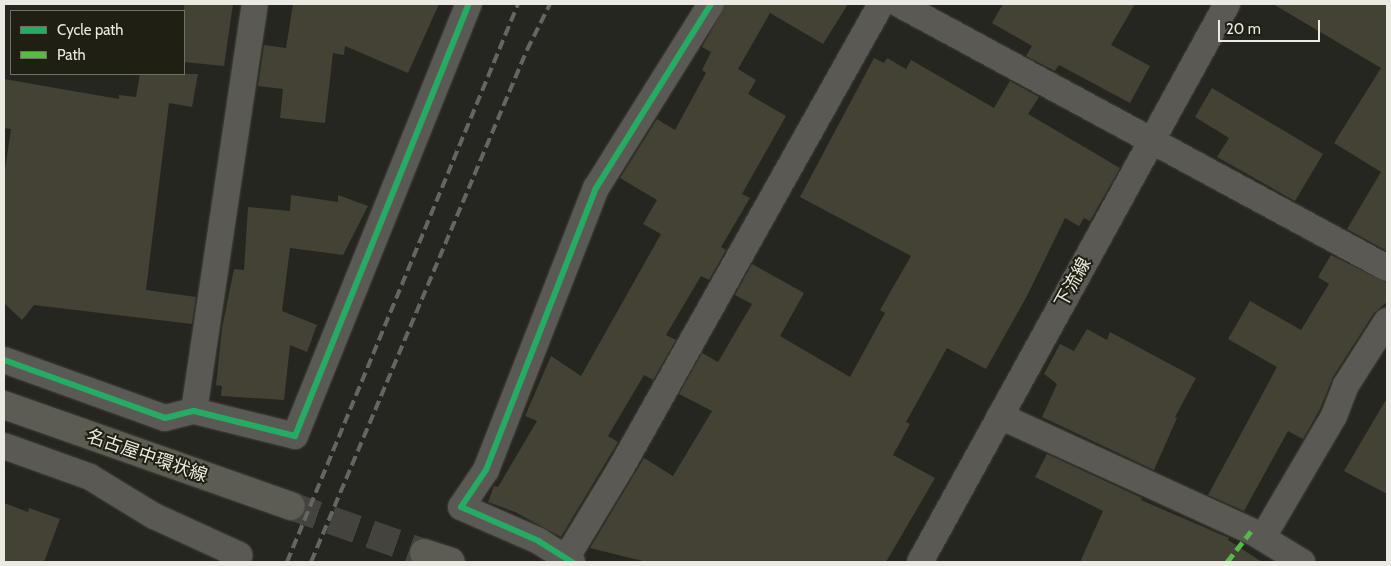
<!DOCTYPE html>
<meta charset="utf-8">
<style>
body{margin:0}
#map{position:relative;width:1391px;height:566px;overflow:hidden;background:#262620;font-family:Cabin,"Noto Sans JP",sans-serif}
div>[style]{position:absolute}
.building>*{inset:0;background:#444235}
.primary-tunnel>*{height:28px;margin-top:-14px;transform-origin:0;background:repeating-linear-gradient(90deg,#44433d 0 28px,transparent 0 42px)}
.roads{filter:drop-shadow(0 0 1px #43433d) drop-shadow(0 0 1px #43433d)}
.street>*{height:26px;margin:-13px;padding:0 13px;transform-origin:13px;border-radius:13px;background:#5a5954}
.primary>*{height:28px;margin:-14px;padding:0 14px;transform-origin:14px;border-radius:14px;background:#5d5c53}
.rail>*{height:4px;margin-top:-2px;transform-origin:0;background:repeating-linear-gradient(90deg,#656561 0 10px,transparent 0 15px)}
.quiet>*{height:5px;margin-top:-2.5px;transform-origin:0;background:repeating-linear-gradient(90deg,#58b947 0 10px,transparent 0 15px)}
.cycleway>*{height:6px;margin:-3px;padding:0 3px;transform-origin:3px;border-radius:3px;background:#26ab63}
span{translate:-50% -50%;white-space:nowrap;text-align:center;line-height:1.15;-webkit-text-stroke:4px #201f13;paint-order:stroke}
.street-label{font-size:18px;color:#ebeae2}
.frame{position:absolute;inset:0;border:5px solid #ebeae2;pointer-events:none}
.legend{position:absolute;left:10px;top:10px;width:175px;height:65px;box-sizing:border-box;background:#201f13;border:1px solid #717066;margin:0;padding:6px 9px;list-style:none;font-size:15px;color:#ebeae2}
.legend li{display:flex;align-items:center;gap:10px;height:25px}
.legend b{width:25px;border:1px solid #717066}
.scale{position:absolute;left:1218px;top:20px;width:102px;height:22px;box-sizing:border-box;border:2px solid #ebeae2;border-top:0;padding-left:6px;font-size:15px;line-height:18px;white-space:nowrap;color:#ebeae2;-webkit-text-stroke:4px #201f13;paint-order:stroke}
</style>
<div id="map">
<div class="building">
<div style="clip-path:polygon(184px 4px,233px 4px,224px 66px,184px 62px)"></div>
<div style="clip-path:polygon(293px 4px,439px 4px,408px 73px,345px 46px,344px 55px,333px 53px,325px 123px,280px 118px,283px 89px,258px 86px,264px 45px,286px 48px)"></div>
<div style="clip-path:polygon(726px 4px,848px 4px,823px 44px,770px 13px,738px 69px,756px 80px,748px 94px,786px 116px,742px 194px,750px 198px,721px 247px,726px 250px,709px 280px,701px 276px,666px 335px,676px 340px,653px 380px,644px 375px,608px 436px,618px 442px,561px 537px,515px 512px,488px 502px,494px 486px,498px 487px,537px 421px,525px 416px,551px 356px,581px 376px,661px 234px,643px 224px,657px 200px,620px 178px,657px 119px,675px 130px,706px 73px,702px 70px,711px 52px,702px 47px)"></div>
<div style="clip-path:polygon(1003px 4px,1135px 4px,1111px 45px,1150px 66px,1130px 103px,1059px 65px,1055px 71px,1026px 56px,1032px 46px,992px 23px)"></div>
<div style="clip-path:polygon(1273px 4px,1387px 4px,1387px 251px,1347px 229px,1381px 172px,1334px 143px,1381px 68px)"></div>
<div style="clip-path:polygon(874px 58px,884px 63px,887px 58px,906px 69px,911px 60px,994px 108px,1010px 81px,1039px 97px,1028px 114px,1120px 168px,1090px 221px,1084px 218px,1079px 226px,1065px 218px,1027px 296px,986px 369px,947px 348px,906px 422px,910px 424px,893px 455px,935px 478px,886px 562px,647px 562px,590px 548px,644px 458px,673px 476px,712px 411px,679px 394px,702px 353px,718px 362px,752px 304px,735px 295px,752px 264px,804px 293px,780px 336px,850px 377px,885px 313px,880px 310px,911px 256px,800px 197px)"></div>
<div style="clip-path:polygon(140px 74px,198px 74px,192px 107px,169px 103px,146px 290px,196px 297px,192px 324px,34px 305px,22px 320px,4px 303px,4px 176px,11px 129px,4px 128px,4px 79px,119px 99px,119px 95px,136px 97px)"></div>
<div style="clip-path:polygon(1212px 88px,1323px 154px,1295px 201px,1217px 157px,1229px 138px,1195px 117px)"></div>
<div style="clip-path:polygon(291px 195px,338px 202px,338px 195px,368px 206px,343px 255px,290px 248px,282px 311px,317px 325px,307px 352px,290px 345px,284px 400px,221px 396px,222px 386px,216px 385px,222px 328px,234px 269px,244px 270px,248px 207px,290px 211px)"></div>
<div style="clip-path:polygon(1331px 255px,1387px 283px,1387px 302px,1374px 313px,1333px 377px,1320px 409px,1303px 439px,1288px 431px,1244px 511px,1208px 495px,1277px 367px,1228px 339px,1250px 301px,1301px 330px,1329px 284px,1318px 277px)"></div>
<div style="clip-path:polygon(1087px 329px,1107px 340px,1110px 332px,1196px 378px,1175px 417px,1177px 418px,1154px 470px,1042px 417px,1057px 384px,1044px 374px,1060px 344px,1074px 351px)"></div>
<div style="clip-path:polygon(1387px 398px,1387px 494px,1344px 471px)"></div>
<div style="clip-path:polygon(1047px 454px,1142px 498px,1141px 500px,1229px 538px,1228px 540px,1262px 562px,1080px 562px,1103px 511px,1035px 477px)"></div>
<div style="clip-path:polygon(4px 503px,28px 512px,29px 508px,60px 519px,44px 562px,4px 562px)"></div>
</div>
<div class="primary-tunnel">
<div style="left:291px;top:506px;width:141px;rotate:19.5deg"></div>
</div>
<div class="roads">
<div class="street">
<div style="left:899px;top:4px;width:555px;rotate:28.41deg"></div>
<div style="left:4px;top:360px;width:171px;rotate:19.8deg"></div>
<div style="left:165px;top:418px;width:30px;rotate:-14deg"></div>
<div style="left:194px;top:411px;width:104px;rotate:13.9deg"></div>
<div style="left:295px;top:436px;width:466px;rotate:-68.1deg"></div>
<div style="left:194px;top:411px;width:412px;rotate:-81.5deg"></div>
<div style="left:1000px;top:416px;width:276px;rotate:24.6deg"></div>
<div style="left:1251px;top:531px;width:60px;rotate:31.3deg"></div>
<div style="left:4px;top:446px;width:91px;rotate:19.8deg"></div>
<div style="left:90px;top:477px;width:75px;rotate:31.4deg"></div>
<div style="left:154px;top:516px;width:94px;rotate:24.6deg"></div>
<div style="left:239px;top:555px;width:8px;rotate:113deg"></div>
<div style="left:1263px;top:537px;width:140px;rotate:-59.6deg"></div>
<div style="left:1334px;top:416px;width:33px;rotate:-69deg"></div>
<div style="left:1346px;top:385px;width:76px;rotate:-57.4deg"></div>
<div style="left:565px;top:560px;width:110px;rotate:-58.8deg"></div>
<div style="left:622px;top:466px;width:530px;rotate:-60.72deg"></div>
<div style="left:572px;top:562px;width:39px;rotate:-148deg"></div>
<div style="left:539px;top:541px;width:85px;rotate:-156.4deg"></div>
<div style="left:461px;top:507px;width:45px;rotate:-56deg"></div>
<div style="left:486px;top:470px;width:303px;rotate:-68.7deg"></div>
<div style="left:596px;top:188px;width:217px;rotate:-58deg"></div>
<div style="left:920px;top:562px;width:637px;rotate:-61.18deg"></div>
</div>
<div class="primary">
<div style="left:4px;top:405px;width:304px;rotate:19.4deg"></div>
<div style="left:424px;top:553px;width:28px;rotate:18deg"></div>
</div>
</div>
<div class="rail">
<div style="left:287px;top:562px;width:604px;rotate:-67.51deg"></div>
<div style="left:311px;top:562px;width:556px;rotate:-67.13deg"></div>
<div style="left:527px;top:50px;width:51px;rotate:-63.4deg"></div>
</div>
<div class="quiet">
<div style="left:1227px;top:562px;width:39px;rotate:-52deg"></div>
</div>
<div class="cycleway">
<div style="left:4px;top:360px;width:171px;rotate:19.8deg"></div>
<div style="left:165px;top:418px;width:30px;rotate:-14deg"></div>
<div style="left:194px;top:411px;width:104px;rotate:13.9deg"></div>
<div style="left:295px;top:436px;width:466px;rotate:-68.1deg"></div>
<div style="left:572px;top:562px;width:39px;rotate:-148deg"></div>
<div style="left:539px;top:541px;width:85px;rotate:-156.4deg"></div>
<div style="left:461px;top:507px;width:45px;rotate:-56deg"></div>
<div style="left:486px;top:470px;width:303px;rotate:-68.7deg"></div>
<div style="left:596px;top:188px;width:217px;rotate:-58deg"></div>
</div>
<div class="street-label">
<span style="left:1073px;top:283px;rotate:-61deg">下流線</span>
<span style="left:147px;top:456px;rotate:19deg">名古屋中環状線</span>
</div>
<div class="frame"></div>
<ul class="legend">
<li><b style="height:6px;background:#26ab63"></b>Cycle path</li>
<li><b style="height:6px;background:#58b947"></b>Path</li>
</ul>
<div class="scale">20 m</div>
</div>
